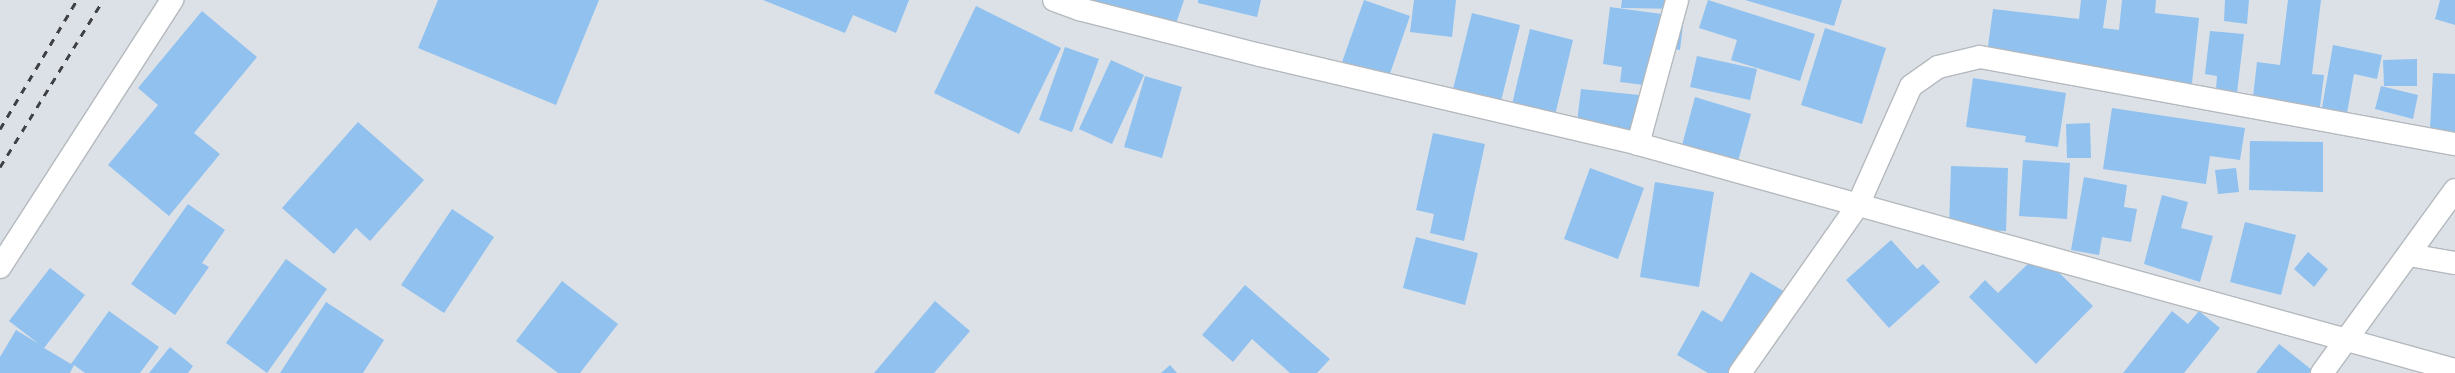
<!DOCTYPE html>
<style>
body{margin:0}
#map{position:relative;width:2455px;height:373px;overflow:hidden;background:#dce1e7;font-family:Jost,sans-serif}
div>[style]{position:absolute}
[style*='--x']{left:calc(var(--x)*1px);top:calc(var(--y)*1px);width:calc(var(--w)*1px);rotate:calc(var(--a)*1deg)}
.building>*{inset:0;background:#90c1ef}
.roads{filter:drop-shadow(1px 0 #b4b9be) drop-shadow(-1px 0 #b4b9be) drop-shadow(0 1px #b4b9be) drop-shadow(0 -1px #b4b9be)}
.minor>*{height:22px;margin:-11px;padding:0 11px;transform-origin:11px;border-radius:11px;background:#fff}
.tertiary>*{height:22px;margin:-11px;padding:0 11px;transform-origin:11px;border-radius:11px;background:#fff}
.rail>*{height:3px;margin-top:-1.5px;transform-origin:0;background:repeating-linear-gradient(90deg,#3e4043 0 7px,transparent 0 14px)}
span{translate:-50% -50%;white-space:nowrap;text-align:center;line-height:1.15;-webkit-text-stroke:4px #e9eef4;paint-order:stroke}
</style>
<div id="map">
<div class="building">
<i style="clip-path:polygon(438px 0,599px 0,556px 105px,418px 48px)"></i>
<i style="clip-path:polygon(763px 0,909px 0,896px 33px,853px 15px,845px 33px)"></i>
<i style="clip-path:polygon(1095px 0,1184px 0,1171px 38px,1091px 11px)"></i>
<i style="clip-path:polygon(1198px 0,1261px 0,1257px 17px,1198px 3px)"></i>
<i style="clip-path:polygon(1364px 0,1410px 16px,1386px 85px,1340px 68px)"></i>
<i style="clip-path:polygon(1414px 0,1456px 0,1452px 37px,1410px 32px)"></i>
<i style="clip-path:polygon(1622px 0,1686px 0,1685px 9px,1621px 8px)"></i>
<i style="clip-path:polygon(1708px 0,1815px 34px,1800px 81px,1731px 60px,1737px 40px,1699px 28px)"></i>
<i style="clip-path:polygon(1745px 0,1842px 0,1834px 26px)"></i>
<i style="clip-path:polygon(2081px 0,2107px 0,2103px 28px,2119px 30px,2122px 0,2156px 0,2155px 13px,2199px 18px,2191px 92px,1986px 61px,1993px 9px,2079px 19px)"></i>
<i style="clip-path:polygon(2225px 0,2249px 0,2247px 24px,2224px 21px)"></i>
<i style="clip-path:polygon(2288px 0,2321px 0,2312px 74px,2324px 75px,2319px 115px,2252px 106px,2257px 62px,2280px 65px)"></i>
<i style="clip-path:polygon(2440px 0,2455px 0,2455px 25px,2435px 19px)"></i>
<i style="clip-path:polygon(976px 6px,1061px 48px,1019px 134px,934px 93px)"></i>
<i style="clip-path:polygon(1610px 7px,1684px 17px,1680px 50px,1665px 48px,1660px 87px,1620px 82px,1622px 67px,1603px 64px)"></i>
<i style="clip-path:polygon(202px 11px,257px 57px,194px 133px,220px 154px,169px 216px,108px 165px,158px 105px,138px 88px)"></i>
<i style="clip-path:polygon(1472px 13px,1520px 25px,1497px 117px,1449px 105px)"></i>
<i style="clip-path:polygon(1825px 28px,1886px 48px,1862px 124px,1801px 105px)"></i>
<i style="clip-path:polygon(1530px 29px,1573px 40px,1551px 132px,1508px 121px)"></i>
<i style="clip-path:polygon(2210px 31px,2244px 34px,2237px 93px,2216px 90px,2217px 76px,2205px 74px)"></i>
<i style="clip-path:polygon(2333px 45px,2382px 55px,2377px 79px,2354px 74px,2345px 124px,2320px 119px)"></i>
<i style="clip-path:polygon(1065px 47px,1099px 59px,1072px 132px,1039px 120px)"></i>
<i style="clip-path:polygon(1697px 56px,1757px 69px,1750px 100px,1690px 87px)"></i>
<i style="clip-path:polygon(2417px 59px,2417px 86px,2384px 86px,2383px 60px)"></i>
<i style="clip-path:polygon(1111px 60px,1144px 75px,1112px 144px,1079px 129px)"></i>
<i style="clip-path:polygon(2433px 73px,2455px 74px,2455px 150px,2429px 148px)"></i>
<i style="clip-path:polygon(1145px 76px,1182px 87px,1162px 158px,1124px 147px)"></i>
<i style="clip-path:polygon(1973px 78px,2066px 93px,2058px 147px,2025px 142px,2026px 136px,1966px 127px)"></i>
<i style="clip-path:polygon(2381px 86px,2418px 95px,2413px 119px,2375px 109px)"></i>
<i style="clip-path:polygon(1581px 89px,1649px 96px,1643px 147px,1575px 139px)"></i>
<i style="clip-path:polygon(1695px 97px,1751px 114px,1737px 165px,1681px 149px)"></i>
<i style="clip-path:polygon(2112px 108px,2245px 128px,2240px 160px,2210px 156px,2206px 184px,2103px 169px)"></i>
<i style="clip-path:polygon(358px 122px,424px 180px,370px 241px,356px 228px,334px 254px,282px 208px)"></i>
<i style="clip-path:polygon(2090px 123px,2091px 158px,2067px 158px,2066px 124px)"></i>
<i style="clip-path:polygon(1433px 133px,1485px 144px,1464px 241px,1430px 233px,1434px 214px,1416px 210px)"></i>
<i style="clip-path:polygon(2250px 141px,2323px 142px,2323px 192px,2249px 190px)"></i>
<i style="clip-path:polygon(2023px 160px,2070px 163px,2067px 219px,2019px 216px)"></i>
<i style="clip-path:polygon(1951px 166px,2008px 168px,2006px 231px,1949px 229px)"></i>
<i style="clip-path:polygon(1590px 168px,1644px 188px,1618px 259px,1564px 239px)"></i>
<i style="clip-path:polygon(2236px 168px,2239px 192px,2218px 194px,2215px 170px)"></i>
<i style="clip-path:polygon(2084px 177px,2127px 185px,2124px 207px,2137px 209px,2131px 242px,2102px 237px,2099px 255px,2071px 250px)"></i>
<i style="clip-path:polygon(1655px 182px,1714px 192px,1699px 287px,1640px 277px)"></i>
<i style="clip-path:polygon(2162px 195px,2188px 202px,2181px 228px,2213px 236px,2200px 282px,2144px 264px)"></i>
<i style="clip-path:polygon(188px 204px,225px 230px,202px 263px,209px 267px,175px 315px,131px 284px)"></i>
<i style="clip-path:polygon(452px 209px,494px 237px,444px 313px,401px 285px)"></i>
<i style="clip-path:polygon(2245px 222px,2296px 235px,2281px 295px,2230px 282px)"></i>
<i style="clip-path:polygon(1416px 237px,1478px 253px,1465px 305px,1403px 288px)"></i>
<i style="clip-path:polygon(1891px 240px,1917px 269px,1923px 264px,1940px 282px,1889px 328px,1846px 280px)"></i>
<i style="clip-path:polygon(2308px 252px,2328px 269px,2314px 287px,2294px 269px)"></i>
<i style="clip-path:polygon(2039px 253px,2093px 306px,2036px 364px,1969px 297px,1985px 280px,1998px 293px)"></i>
<i style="clip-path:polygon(286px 259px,327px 289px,267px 373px,226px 343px)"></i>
<i style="clip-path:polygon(50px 268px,85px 295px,44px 348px,71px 364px,109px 311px,159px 347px,140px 373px,85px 373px,74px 365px,70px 373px,0 373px,0 357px,16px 330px,39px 344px,9px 321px)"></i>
<i style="clip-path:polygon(1751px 272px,1797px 299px,1754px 373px,1708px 373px,1677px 355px,1702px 310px,1722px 322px)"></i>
<i style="clip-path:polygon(562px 281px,618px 324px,580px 373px,558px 373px,516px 341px)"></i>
<i style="clip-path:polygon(1245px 285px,1330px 359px,1317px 373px,1290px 373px,1252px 339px,1233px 362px,1202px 335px)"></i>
<i style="clip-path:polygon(935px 301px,970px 331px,934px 373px,874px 373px)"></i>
<i style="clip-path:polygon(326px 302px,384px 340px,363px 373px,280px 373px)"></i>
<i style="clip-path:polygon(2172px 311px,2188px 324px,2199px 311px,2220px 328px,2184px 373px,2123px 373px)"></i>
<i style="clip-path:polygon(2279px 344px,2312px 370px,2309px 373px,2256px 373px)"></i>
<i style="clip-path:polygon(170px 347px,193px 366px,188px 373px,149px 373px)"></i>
<i style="clip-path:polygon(1170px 365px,1177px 373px,1161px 373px)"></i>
</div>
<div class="roads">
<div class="minor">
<i style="--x:1054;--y:0;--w:27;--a:20"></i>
<i style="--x:1079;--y:9;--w:187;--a:14.3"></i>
<i style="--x:1260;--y:55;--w:388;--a:13.2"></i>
<i style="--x:1638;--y:144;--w:848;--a:15.46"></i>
<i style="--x:1638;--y:144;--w:149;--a:-74.8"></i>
<i style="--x:2409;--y:255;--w:47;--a:9.9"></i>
<i style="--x:1740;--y:373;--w:205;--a:-54.9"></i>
<i style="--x:1858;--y:205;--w:130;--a:-66"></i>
<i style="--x:1911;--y:86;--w:33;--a:-35"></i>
<i style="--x:1938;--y:67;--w:43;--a:-13.4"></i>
<i style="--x:1980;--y:57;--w:483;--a:10.4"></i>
<i style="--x:2322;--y:373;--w:226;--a:-54"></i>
</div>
<div class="tertiary">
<i style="--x:0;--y:267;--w:318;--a:-57.2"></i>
</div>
</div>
<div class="rail">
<i style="--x:0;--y:129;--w:150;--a:-59.2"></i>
<i style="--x:0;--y:167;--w:196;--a:-58.3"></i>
</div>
</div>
